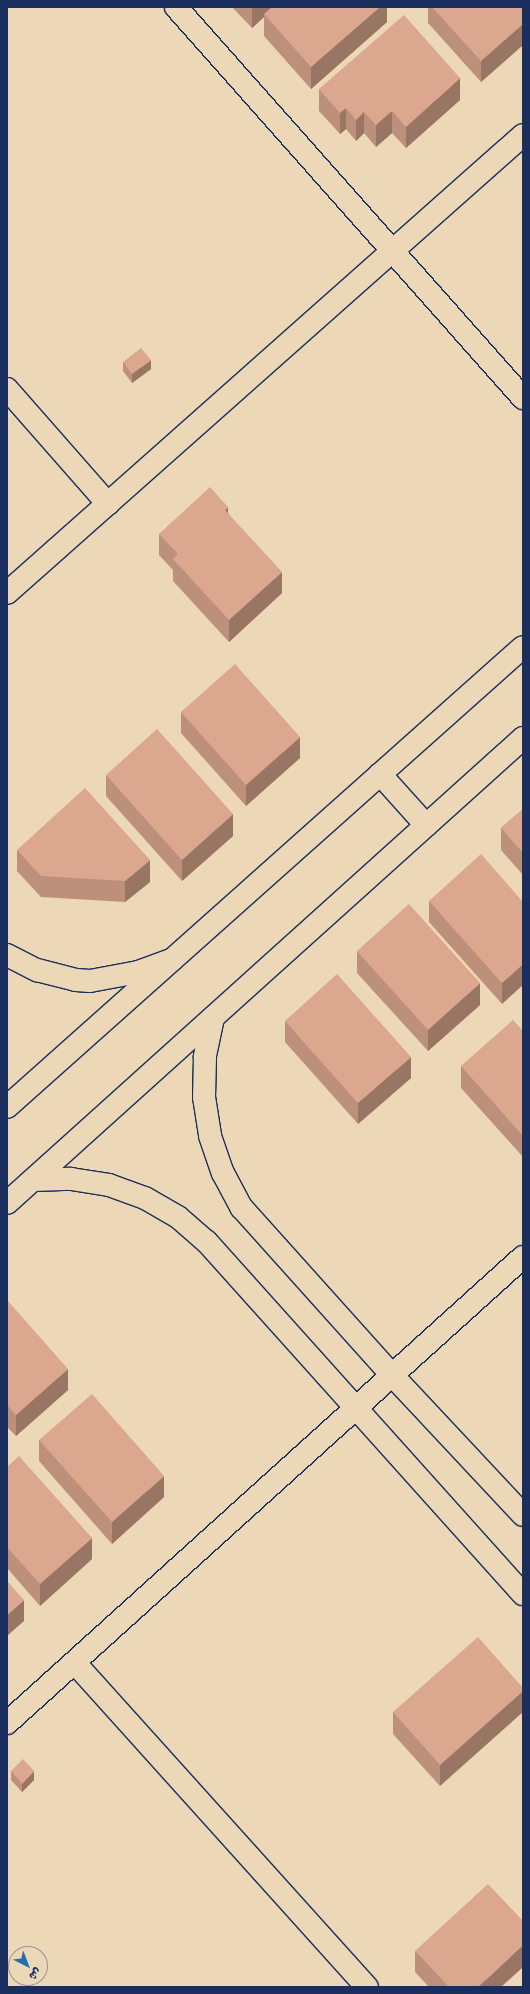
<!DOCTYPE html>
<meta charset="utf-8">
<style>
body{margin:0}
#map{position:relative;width:530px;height:1994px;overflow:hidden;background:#ecd8b6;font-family:"Playpen Sans","Playpen Sans Arabic",sans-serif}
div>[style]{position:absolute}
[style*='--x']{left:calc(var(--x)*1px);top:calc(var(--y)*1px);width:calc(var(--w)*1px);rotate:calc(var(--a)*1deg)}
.roads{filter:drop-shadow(1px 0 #1b2f5e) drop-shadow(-1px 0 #1b2f5e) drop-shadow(0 1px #1b2f5e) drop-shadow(0 -1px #1b2f5e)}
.street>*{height:22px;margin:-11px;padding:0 11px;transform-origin:11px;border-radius:11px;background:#ecd8b6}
.secondary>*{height:22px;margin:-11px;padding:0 11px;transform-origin:11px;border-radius:11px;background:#ecd8b6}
.wall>*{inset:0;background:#bc907a}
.shaded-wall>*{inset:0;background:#997563}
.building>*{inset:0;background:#dba78e}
span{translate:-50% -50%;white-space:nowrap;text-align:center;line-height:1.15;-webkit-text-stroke:4px #ecd8b6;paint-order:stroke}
.frame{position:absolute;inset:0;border:8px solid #1b2f5e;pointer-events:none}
.north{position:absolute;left:8px;top:1946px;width:40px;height:40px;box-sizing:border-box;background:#ecd8b6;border:1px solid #989493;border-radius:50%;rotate:138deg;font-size:11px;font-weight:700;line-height:16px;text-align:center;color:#1b2f5e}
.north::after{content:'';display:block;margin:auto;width:14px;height:18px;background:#1f6fb2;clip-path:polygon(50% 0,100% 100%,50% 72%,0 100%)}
</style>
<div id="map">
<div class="roads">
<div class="street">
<i style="--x:176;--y:7;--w:523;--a:48.41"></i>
<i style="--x:7;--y:389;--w:153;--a:48.7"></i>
<i style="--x:7;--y:593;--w:690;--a:-41.59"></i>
<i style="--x:7;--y:955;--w:34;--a:27"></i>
<i style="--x:37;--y:970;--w:40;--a:14.4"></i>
<i style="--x:76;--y:980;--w:14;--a:4"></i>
<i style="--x:90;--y:981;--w:49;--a:-10.6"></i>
<i style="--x:138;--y:972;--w:37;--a:-20"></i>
<i style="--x:213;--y:1018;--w:40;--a:102"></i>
<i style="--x:205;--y:1057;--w:40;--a:91.4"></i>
<i style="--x:204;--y:1097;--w:39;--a:81"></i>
<i style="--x:210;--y:1136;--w:39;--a:71"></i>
<i style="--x:223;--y:1173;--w:40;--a:62"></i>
<i style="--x:242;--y:1208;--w:226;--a:48.1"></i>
<i style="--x:393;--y:1376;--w:190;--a:46.9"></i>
<i style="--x:33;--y:1180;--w:38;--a:-2"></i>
<i style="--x:71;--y:1179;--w:38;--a:9"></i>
<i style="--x:109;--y:1185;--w:38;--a:20"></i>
<i style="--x:145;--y:1198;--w:38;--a:30"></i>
<i style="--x:178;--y:1217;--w:38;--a:41"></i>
<i style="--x:207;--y:1242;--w:473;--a:48.1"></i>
<i style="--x:75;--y:1663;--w:436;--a:48"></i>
<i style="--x:7;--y:1723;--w:695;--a:-42.09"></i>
</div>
<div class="secondary">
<i style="--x:380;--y:774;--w:69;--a:48"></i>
<i style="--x:7;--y:1107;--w:691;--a:-41.72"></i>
<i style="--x:7;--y:1203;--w:695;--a:-42.02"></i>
</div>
</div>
<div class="wall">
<i style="clip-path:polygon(232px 7px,387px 7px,387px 22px,311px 89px,264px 36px,264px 17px,252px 28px)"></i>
<i style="clip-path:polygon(428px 7px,523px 7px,523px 45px,481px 82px,428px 23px)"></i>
<i style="clip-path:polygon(319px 89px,460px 100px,406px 148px,392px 133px,376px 147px,364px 133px,356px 141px,346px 129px,340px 134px,319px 111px)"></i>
<i style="clip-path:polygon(123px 362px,151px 369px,132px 383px,123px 371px)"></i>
<i style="clip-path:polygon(228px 513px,282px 593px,229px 642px,173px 581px,173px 570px,159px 555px,159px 534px)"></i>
<i style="clip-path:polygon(181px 712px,300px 758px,246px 806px,181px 733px)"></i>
<i style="clip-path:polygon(106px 775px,233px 836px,182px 881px,106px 796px)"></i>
<i style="clip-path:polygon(523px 809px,523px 875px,501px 850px,501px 828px)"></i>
<i style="clip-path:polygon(17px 850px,150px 882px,125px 902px,41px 897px,17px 871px)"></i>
<i style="clip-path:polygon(429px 901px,523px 902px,502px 1004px,429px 922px)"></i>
<i style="clip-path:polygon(357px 951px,480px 1005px,428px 1051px,357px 973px)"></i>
<i style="clip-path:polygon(285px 1021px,411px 1078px,358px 1124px,285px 1042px)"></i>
<i style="clip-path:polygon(523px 1031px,523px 1157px,461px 1088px,461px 1066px)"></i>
<i style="clip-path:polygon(7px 1300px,68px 1390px,16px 1436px,7px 1427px)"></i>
<i style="clip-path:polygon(39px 1440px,164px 1497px,112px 1544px,39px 1461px)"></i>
<i style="clip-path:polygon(7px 1467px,92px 1559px,40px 1606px,7px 1568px)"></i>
<i style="clip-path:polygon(523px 1688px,440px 1786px,393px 1734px,393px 1712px)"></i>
<i style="clip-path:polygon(11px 1771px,34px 1780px,22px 1792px,11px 1780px)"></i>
<i style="clip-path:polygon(415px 1951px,501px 1987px,429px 1987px,415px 1972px)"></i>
</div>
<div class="shaded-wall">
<i style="clip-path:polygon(252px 7px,275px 7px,264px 14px,264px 17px,252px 28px)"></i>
<i style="clip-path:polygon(380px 7px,387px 7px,387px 22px,311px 89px,311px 67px)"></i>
<i style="clip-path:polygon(523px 24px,523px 45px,481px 82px,481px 61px)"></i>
<i style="clip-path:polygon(460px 78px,460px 100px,406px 148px,406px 127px)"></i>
<i style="clip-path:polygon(346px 108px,346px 129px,340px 134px,340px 113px)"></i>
<i style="clip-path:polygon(392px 111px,392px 133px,376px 147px,376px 125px)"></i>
<i style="clip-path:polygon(364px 112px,364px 133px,356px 141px,356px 120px)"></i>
<i style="clip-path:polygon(151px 360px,151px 369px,132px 383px,132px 374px)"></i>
<i style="clip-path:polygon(228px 507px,228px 529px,225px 510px)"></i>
<i style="clip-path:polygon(282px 572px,282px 593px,229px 642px,229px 620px)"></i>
<i style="clip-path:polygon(300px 737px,300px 758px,246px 806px,246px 785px)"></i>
<i style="clip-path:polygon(233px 814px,233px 836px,182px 881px,182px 860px)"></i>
<i style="clip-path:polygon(150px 860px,150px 882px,125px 902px,125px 881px)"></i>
<i style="clip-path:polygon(523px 964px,523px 985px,502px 1004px,502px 983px)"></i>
<i style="clip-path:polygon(480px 983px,480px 1005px,428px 1051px,428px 1030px)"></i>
<i style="clip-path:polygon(411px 1057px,411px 1078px,358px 1124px,358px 1103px)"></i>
<i style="clip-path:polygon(68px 1369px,68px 1390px,16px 1436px,16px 1415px)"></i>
<i style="clip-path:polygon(164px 1476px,164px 1497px,112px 1544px,112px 1522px)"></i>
<i style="clip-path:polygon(92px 1538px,92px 1559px,40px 1606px,40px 1584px)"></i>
<i style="clip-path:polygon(24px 1600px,24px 1621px,7px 1636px,7px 1615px)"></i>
<i style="clip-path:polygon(523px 1691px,523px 1712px,440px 1786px,440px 1765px)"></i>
<i style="clip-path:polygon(34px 1771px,34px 1780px,22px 1792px,22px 1784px)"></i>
<i style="clip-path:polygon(523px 1945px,523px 1967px,501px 1987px,478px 1987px)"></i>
</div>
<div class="building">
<i style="clip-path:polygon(272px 7px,380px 7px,311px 67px,264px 14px)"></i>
<i style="clip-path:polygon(432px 7px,523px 7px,523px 24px,481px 61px)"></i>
<i style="clip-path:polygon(404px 15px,460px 78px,406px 127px,392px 111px,376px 125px,364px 112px,356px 120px,346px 108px,340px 113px,319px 89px)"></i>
<i style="clip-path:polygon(141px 348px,151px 360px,132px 374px,123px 362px)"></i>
<i style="clip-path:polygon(210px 487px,228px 507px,225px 510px,282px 572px,229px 620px,173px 559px,178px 554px,159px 534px)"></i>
<i style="clip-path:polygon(235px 664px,300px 737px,246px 785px,181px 712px)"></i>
<i style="clip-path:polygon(157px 729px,233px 814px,182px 860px,106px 775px)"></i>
<i style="clip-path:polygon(85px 788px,150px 860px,125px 881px,41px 876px,17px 850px)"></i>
<i style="clip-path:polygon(523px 809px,523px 853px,501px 828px)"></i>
<i style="clip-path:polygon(481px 854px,523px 902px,523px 964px,502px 983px,429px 901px)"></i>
<i style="clip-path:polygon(409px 904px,480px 983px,428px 1030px,357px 951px)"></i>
<i style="clip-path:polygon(337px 974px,411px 1057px,358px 1103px,285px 1021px)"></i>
<i style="clip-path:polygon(513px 1020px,523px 1031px,523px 1136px,461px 1066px)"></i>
<i style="clip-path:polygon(7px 1300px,68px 1369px,16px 1415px,7px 1405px)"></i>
<i style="clip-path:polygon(92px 1394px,164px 1476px,112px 1522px,39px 1440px)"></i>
<i style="clip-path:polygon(19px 1456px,92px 1538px,40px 1584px,7px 1547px,7px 1467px)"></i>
<i style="clip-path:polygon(7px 1581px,24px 1600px,7px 1615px)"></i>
<i style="clip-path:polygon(478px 1637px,523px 1688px,523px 1691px,440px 1765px,393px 1712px)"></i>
<i style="clip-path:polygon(23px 1759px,34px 1771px,22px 1784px,11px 1771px)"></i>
<i style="clip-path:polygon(488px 1884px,523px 1921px,523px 1945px,478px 1987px,449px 1987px,415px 1951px)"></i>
</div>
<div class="frame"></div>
<div class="north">ش</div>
</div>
